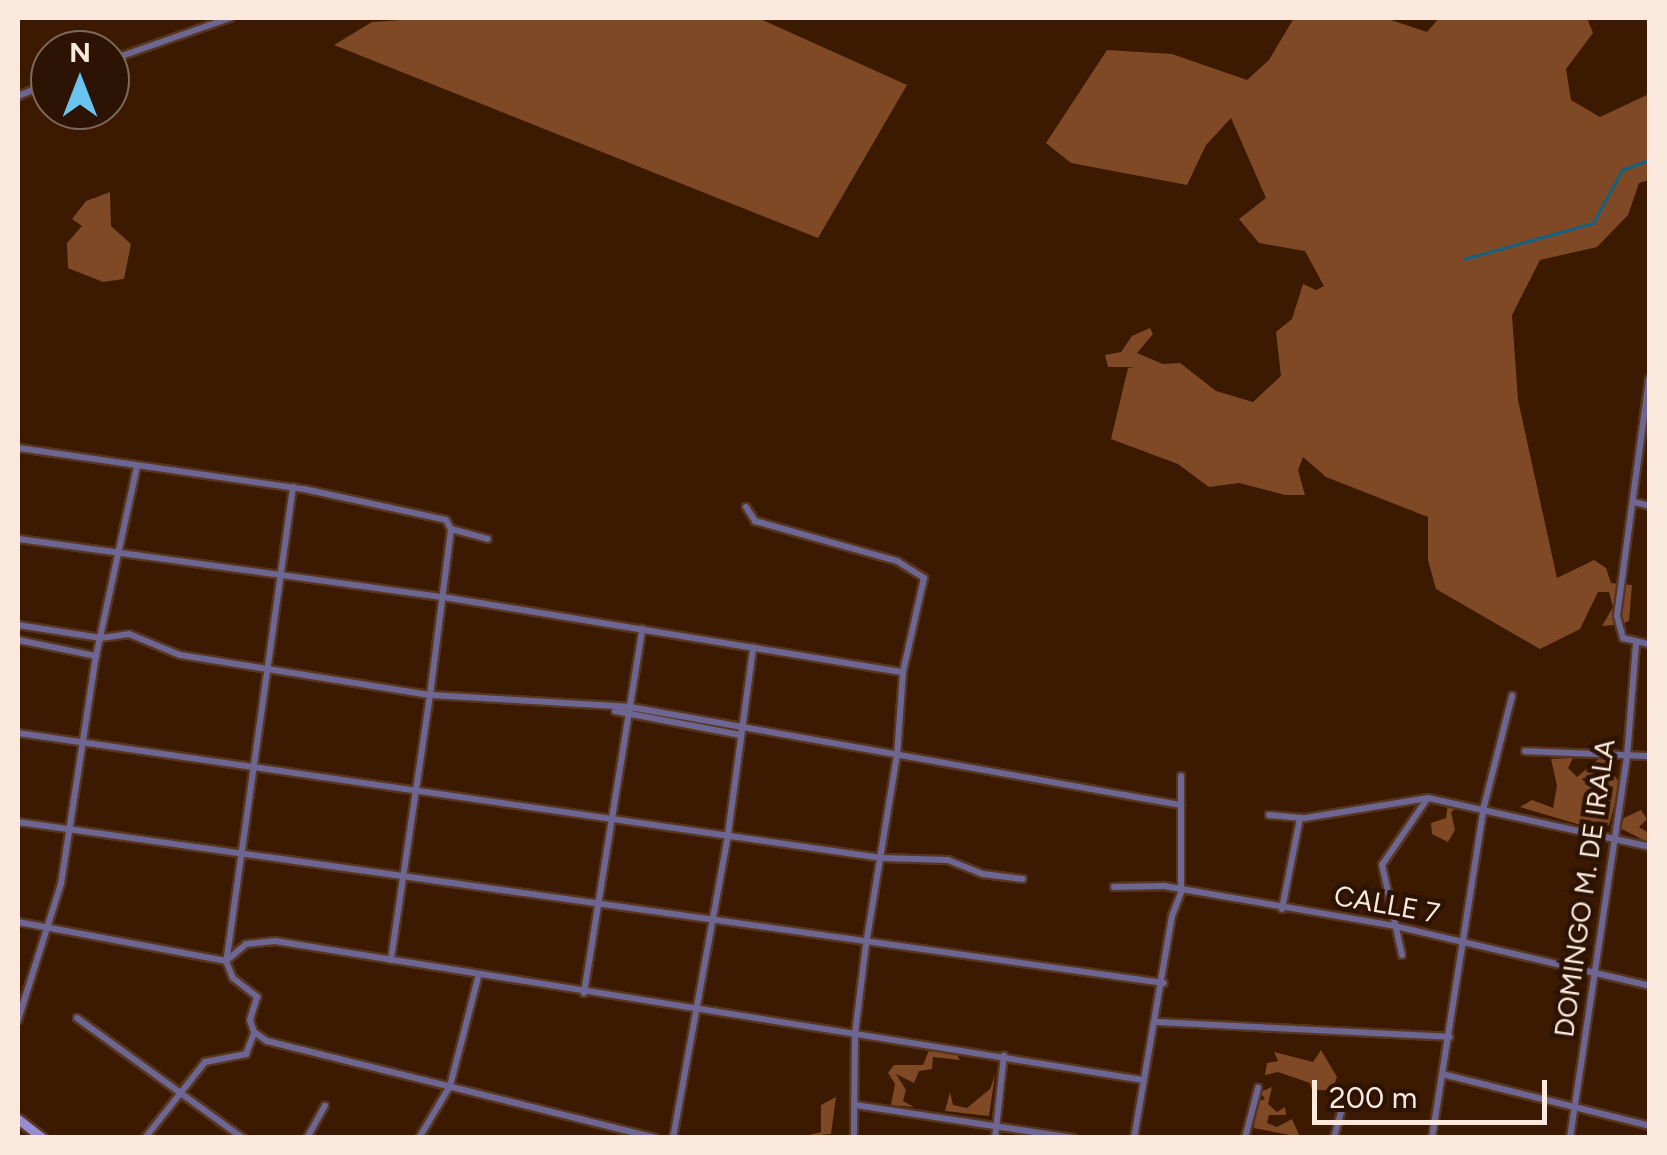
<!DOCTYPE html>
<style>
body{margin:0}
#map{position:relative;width:1667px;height:1155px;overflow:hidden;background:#3c1901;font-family:Figtree,sans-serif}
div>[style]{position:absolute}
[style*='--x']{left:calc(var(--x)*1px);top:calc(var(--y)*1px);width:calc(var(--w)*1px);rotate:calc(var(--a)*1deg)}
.forest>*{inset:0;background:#7f4925}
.stream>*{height:2.5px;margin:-1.25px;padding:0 1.25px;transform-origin:1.25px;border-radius:1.25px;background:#116283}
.roads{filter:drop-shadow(2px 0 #573620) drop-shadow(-2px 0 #573620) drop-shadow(0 2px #573620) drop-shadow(0 -2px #573620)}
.street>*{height:6px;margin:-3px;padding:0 3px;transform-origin:3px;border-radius:3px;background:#6e6692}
.secondary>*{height:9px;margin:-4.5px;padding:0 4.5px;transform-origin:4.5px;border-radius:4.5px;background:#988bd1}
span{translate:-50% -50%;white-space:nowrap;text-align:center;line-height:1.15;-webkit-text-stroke:9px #2c1304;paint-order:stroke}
.street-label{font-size:28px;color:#fbe9de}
.frame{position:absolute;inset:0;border:20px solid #fbe9de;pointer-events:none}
.north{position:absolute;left:30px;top:30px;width:100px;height:100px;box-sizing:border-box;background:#2c1304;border:2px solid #7f695b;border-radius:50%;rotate:0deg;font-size:28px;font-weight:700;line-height:40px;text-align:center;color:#fbe9de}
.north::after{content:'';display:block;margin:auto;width:35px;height:45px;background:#69c4f1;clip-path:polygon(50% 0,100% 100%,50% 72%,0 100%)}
.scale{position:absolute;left:1312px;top:1080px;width:235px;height:45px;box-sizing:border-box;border:5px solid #fbe9de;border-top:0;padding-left:12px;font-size:30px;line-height:35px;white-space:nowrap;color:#fbe9de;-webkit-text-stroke:8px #2c1304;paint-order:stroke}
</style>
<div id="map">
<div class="forest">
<i style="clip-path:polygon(430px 18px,758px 18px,907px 85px,818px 238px,334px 45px,372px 22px)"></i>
<i style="clip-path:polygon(1294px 18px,1385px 18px,1427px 32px,1439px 18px,1587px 18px,1593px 33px,1566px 69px,1571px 100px,1600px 117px,1649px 94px,1649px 180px,1639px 183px,1628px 215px,1597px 247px,1540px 260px,1512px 315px,1518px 400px,1557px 578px,1594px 560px,1606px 568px,1611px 583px,1632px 585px,1629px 621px,1622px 624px,1602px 626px,1613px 607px,1609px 592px,1598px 592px,1580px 629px,1540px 649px,1436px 589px,1428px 560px,1428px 517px,1326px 477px,1303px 457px,1298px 470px,1305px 495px,1285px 495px,1239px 483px,1209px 487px,1178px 464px,1111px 439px,1128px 368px,1135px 367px,1108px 367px,1105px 355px,1121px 352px,1132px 336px,1150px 328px,1153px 334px,1137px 353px,1163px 364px,1180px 363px,1216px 391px,1253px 402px,1281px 376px,1276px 332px,1292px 319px,1303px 284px,1316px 290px,1324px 286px,1305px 251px,1259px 243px,1239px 219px,1266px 198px,1231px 118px,1206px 145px,1187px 185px,1071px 163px,1046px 143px,1107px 50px,1172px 54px,1247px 80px,1269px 60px)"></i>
<i style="clip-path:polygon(110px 192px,111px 226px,131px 244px,124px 279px,103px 282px,68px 268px,67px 243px,82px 226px,72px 219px,86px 201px)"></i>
<i style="clip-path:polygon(1601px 757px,1615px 758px,1601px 774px,1612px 772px,1620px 784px,1609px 825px,1591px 828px,1520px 807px,1532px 800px,1553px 808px,1557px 786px,1551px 759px,1573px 758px,1568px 768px,1577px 777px)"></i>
<i style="clip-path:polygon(1448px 802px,1458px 807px,1451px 812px,1455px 830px,1448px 842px,1432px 834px,1431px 823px,1446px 818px)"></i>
<i style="clip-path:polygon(1641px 810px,1647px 819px,1639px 827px,1649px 833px,1649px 843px,1620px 828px,1624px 818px)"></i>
<i style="clip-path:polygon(930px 1048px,956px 1053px,960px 1060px,933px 1057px,932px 1069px,919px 1071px,914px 1083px,896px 1074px,906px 1090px,903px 1101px,914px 1107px,891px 1105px,895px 1084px,888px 1073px,894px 1065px,923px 1065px)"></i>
<i style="clip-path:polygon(1321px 1050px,1337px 1077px,1332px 1090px,1312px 1090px,1310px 1083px,1278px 1072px,1265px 1075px,1267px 1063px,1278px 1061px,1274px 1052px,1313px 1062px)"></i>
<i style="clip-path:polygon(995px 1075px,989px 1116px,945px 1111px,950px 1092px,953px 1105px,967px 1108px,990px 1089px)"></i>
<i style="clip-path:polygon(1272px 1087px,1268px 1104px,1277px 1112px,1285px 1107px,1286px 1115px,1269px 1115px,1267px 1123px,1277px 1127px,1292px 1119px,1300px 1137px,1254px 1128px,1256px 1102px,1265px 1099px,1260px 1092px)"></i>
<i style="clip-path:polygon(836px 1097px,831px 1134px,801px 1137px,821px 1132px,821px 1105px)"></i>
</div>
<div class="stream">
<i style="--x:1464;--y:259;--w:134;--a:-15.6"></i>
<i style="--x:1593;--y:223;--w:60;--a:-61.3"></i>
<i style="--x:1622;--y:170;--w:30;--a:-21"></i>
</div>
<div class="roads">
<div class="street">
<i style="--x:110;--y:60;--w:127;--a:-19.3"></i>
<i style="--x:18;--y:96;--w:35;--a:-22"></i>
<i style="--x:1649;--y:379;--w:239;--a:97.7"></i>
<i style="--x:1617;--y:616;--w:23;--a:75"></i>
<i style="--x:1623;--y:638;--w:28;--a:13"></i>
<i style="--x:18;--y:448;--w:289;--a:8.2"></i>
<i style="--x:304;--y:489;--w:145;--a:12.3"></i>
<i style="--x:446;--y:520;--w:10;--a:61"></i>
<i style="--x:451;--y:529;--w:38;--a:15"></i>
<i style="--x:293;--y:487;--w:479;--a:98"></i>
<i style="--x:226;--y:961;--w:18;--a:68"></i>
<i style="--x:233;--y:978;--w:31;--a:38"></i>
<i style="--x:257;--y:997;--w:24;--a:107"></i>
<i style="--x:250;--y:1020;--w:13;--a:72"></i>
<i style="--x:254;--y:1032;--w:16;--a:35"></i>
<i style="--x:267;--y:1041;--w:400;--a:14"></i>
<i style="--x:1634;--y:502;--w:16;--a:14"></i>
<i style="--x:746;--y:507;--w:17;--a:57"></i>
<i style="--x:755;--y:521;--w:148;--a:15.7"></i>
<i style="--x:897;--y:561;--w:32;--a:32"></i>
<i style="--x:924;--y:578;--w:96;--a:102.6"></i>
<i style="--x:903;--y:672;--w:83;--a:94.1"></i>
<i style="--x:897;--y:755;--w:192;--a:99.3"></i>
<i style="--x:866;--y:944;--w:91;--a:97"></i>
<i style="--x:855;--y:1034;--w:104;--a:90.6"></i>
<i style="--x:451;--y:529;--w:167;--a:97.2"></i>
<i style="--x:430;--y:695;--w:200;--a:3.4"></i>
<i style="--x:630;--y:707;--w:560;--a:10.09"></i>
<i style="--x:18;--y:539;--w:429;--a:7.8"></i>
<i style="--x:443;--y:597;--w:466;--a:9.3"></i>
<i style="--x:18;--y:625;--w:84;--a:8.9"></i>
<i style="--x:101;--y:638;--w:28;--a:-8"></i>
<i style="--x:129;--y:634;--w:55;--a:22.4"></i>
<i style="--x:180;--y:655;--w:253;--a:9.1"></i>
<i style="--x:430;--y:695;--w:268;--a:98.4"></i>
<i style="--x:18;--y:640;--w:80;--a:11.6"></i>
<i style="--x:615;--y:711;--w:128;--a:10.8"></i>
<i style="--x:18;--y:733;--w:873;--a:8.23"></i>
<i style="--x:882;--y:858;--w:66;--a:1.7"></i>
<i style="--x:948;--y:860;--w:38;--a:22"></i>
<i style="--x:983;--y:874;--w:40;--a:7.1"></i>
<i style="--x:1525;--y:751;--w:125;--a:2.3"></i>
<i style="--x:1269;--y:815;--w:36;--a:5"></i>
<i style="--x:1305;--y:818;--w:125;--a:-9.2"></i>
<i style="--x:1428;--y:798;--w:227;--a:12.4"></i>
<i style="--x:18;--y:822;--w:1157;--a:8"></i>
<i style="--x:1114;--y:887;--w:50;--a:-1.1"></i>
<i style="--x:1164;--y:886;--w:234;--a:9.8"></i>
<i style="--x:1395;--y:926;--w:262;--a:13.2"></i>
<i style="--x:1282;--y:909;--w:93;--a:-78.8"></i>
<i style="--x:18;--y:922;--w:212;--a:10.6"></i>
<i style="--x:226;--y:961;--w:26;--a:-40"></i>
<i style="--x:246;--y:944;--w:29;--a:-6"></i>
<i style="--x:275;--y:941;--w:879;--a:9.1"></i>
<i style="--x:1402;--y:955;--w:92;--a:-102.5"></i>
<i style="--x:1382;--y:865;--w:80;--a:-55.7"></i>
<i style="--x:584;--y:993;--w:369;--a:-80.9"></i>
<i style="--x:77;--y:1018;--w:205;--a:35.9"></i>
<i style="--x:18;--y:1020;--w:143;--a:-72.5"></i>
<i style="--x:61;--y:884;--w:231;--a:-81.3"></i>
<i style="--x:96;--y:656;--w:193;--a:-77.8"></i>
<i style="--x:1155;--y:1022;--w:295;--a:2.9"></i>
<i style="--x:1446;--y:1075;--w:210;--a:14"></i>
<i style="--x:855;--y:1105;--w:221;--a:8.6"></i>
<i style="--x:145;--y:1138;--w:97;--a:-51.7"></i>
<i style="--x:205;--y:1062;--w:42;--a:-11"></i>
<i style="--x:246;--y:1054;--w:22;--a:-69"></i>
<i style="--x:307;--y:1138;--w:37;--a:-61"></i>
<i style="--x:419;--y:1138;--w:61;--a:-59.2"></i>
<i style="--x:450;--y:1086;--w:112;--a:-75.5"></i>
<i style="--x:673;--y:1138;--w:309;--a:-79.7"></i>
<i style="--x:728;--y:834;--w:188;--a:-82.3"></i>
<i style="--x:995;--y:1138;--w:83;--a:-83.8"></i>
<i style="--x:1134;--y:1138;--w:225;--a:-80.3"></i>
<i style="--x:1172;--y:916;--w:26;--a:-69"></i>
<i style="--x:1181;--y:892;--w:116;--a:-90"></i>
<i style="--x:1245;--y:1138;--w:52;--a:-75.4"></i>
<i style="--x:1334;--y:1138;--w:30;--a:-75"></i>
<i style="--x:1432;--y:1138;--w:336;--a:-81.1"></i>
<i style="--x:1484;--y:806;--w:114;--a:-75.7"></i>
<i style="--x:1570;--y:1138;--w:386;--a:-81.5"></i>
<i style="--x:1627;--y:756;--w:113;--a:-85.4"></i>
</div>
<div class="secondary">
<i style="--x:18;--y:1119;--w:31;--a:38"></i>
</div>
</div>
<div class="street-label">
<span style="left:1584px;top:888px;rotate:-82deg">DOMINGO M. DE IRALA</span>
<span style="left:1387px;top:904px;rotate:10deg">CALLE 7</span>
</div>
<div class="frame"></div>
<div class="north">N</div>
<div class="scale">200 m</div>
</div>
